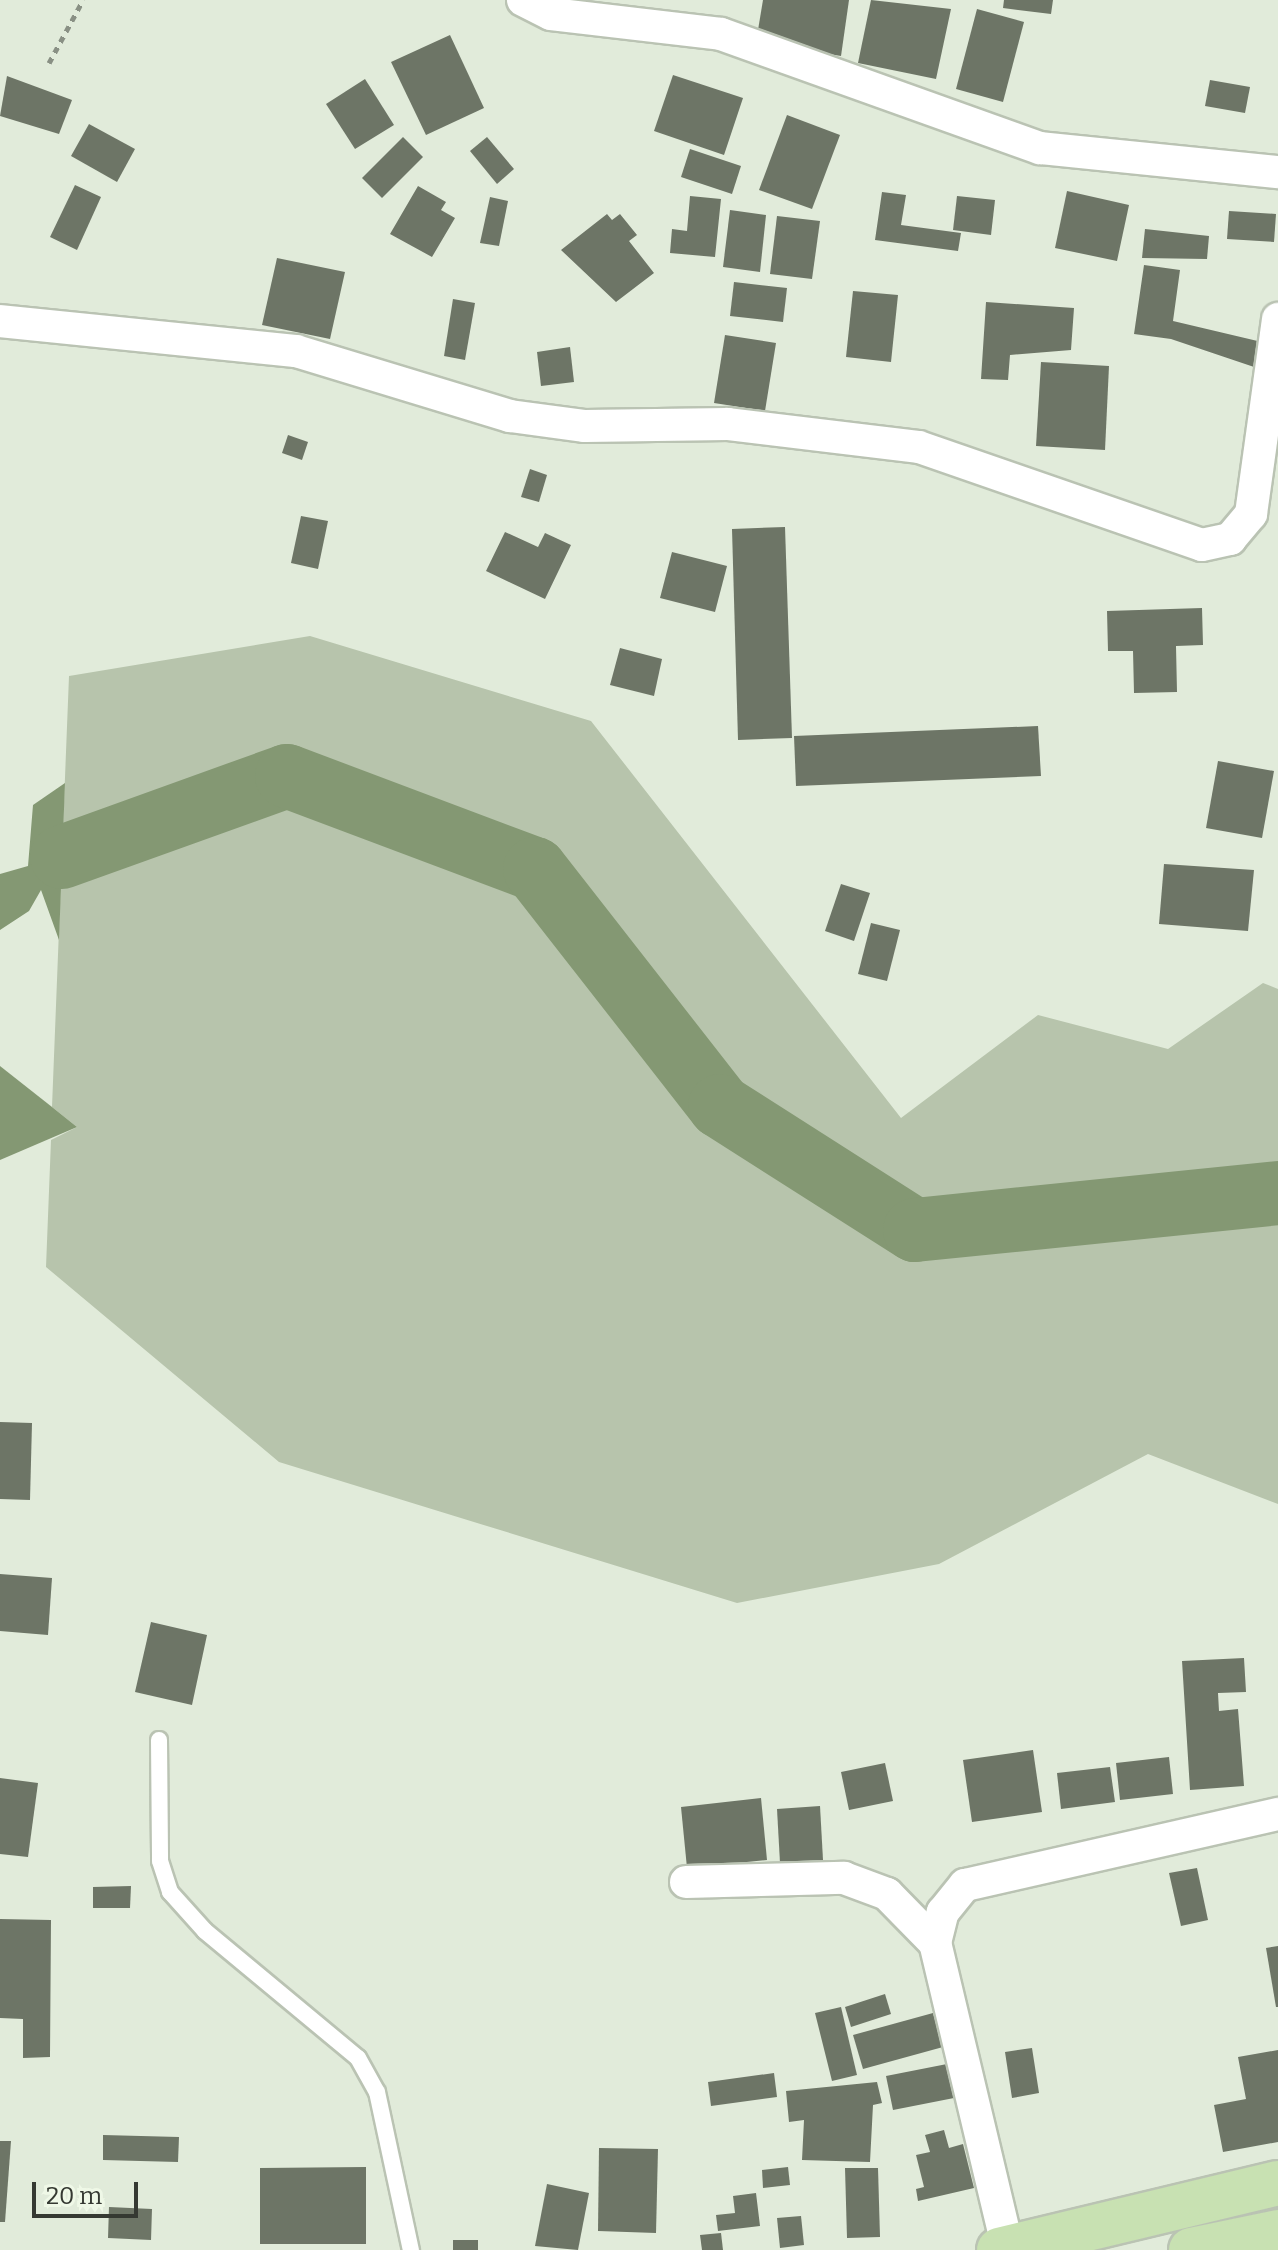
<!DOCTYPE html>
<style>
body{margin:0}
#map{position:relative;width:1278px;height:2250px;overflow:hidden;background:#e1ebda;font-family:Bitter,serif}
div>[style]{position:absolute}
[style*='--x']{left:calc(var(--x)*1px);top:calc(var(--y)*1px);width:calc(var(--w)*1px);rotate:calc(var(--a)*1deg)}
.green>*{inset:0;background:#b7c4ac}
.water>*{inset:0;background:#849873}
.river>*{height:64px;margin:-32px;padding:0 32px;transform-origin:32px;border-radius:32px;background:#849873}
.building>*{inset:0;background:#6d7566}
.path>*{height:5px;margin-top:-2.5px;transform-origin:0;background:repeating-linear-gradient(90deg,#899084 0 6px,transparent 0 12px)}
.roads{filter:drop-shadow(2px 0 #bac3b3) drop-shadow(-2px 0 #bac3b3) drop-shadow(0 2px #bac3b3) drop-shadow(0 -2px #bac3b3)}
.lane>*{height:16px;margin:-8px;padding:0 8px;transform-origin:8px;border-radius:8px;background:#fff}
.street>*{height:32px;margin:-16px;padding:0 16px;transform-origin:16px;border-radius:16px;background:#fff}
.primary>*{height:44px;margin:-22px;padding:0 22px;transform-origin:22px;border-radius:22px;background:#c8e1b2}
span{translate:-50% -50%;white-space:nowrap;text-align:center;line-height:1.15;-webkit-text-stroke:8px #eff8e7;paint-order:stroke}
.scale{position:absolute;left:32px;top:2182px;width:106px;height:36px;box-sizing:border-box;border:4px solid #353932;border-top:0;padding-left:10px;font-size:24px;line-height:28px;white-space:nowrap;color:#353932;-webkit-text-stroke:6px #eff8e7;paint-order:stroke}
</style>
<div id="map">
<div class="green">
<i style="clip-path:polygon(310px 636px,591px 721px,901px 1118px,1038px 1015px,1168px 1049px,1263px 983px,1278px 989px,1278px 1504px,1148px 1454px,939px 1564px,737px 1603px,279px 1462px,46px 1267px,51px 1140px,77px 1127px,52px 1107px,69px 676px)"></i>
</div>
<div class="water">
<i style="clip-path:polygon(65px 783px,59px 940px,41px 890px,29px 911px,0 930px,0 874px,28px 866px,33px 805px)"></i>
<i style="clip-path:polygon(0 1066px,52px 1107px,77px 1127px,0 1160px)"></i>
</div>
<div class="river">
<i style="--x:62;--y:857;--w:239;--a:-19.8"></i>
<i style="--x:287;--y:776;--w:265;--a:20.6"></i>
<i style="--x:535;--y:869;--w:301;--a:52"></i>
<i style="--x:720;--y:1106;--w:231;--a:32.5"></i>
<i style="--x:915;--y:1230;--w:365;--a:-5.8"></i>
</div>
<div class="building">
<i style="clip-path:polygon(763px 0,849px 0,841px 56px,756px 42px)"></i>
<i style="clip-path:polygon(871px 0,951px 9px,936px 79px,858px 63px)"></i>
<i style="clip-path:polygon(1004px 0,1053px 0,1051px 14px,1003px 8px)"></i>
<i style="clip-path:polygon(977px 9px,1024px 22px,1003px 102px,956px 89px)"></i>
<i style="clip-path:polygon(450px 35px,484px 108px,426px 135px,391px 62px)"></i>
<i style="clip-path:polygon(673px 75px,743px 98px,724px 155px,654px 131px)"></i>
<i style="clip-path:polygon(7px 76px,72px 100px,59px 134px,0 116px)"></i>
<i style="clip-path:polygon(365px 79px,394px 125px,355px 149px,326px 104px)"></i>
<i style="clip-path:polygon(1210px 80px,1250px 87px,1245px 113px,1205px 106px)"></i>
<i style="clip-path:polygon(787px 115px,840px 135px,812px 209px,759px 190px)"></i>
<i style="clip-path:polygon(89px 124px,135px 149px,117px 182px,71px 156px)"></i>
<i style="clip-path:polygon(403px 137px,423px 157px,382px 198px,362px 178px)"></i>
<i style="clip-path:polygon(487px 137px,514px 169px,497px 184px,470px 151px)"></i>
<i style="clip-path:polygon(690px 149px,741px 166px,732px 194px,681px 177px)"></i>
<i style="clip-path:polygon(75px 185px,101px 197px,77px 250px,50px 237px)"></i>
<i style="clip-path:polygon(418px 186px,446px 202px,441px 210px,455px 218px,432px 257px,390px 234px)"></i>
<i style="clip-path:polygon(1067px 191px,1129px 205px,1117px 261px,1055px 248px)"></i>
<i style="clip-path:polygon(882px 192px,906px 195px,901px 225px,961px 233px,958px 251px,875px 240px)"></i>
<i style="clip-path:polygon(690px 196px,721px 199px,715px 257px,670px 253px,672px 229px,687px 231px)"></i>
<i style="clip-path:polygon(957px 196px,995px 200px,991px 235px,953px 230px)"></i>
<i style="clip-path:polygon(490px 197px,508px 201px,499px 246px,480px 243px)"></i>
<i style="clip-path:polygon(730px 210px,766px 215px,760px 272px,723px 267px)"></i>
<i style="clip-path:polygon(1229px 211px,1276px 214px,1274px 242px,1227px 239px)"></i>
<i style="clip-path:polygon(607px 214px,612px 220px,620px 214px,637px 235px,629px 241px,654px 273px,616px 302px,561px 250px)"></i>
<i style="clip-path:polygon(777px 216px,820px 221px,812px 279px,770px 274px)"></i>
<i style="clip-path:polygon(1145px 229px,1209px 236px,1207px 259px,1142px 258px)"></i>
<i style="clip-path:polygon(277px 258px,345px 272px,330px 339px,262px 325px)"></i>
<i style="clip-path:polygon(1144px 265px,1180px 270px,1173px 321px,1266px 343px,1260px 369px,1171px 339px,1134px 334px)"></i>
<i style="clip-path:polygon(734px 282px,787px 288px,783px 322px,730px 316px)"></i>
<i style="clip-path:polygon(853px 291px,898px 295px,891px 362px,846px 357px)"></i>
<i style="clip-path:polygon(453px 299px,475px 303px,465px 360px,444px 356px)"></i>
<i style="clip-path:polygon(986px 302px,1074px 308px,1071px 350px,1010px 355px,1008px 380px,981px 379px)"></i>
<i style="clip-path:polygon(725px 335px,776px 343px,765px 411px,714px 403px)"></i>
<i style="clip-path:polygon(570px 347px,574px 382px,541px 386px,537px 352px)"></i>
<i style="clip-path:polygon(1041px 362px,1109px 366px,1105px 450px,1036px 446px)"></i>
<i style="clip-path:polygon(288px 435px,308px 442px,302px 460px,282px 453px)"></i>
<i style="clip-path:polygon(530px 469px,547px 475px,539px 502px,521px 497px)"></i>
<i style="clip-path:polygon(301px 516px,328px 521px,318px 569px,291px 563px)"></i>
<i style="clip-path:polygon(785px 527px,792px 738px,738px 740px,732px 529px)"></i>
<i style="clip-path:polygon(505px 532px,538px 547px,545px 533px,571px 545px,545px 599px,486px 571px)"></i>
<i style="clip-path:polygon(672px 552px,727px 566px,715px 612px,660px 598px)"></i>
<i style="clip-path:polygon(1202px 608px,1203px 645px,1176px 646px,1177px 692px,1134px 693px,1133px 651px,1108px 651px,1107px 611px)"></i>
<i style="clip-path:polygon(620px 648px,662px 659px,654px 696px,610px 685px)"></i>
<i style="clip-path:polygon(1038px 726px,1041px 776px,796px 786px,794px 736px)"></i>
<i style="clip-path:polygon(1218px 761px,1274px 771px,1262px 838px,1206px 828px)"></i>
<i style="clip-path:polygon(1164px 864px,1254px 870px,1248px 931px,1159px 924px)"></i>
<i style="clip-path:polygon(841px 884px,870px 893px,854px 941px,825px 931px)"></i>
<i style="clip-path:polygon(871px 923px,900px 930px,887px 981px,858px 974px)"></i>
<i style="clip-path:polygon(0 1422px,32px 1423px,30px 1500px,0 1499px)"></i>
<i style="clip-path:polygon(0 1574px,52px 1578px,48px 1635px,0 1631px)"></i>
<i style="clip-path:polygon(151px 1622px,207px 1635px,192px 1705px,135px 1692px)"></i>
<i style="clip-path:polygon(1244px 1658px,1246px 1692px,1218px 1693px,1219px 1711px,1238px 1709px,1244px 1786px,1190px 1790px,1182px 1661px)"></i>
<i style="clip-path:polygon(1033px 1750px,1042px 1812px,972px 1822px,963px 1760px)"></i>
<i style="clip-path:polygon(1169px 1757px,1173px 1794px,1120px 1800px,1116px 1763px)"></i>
<i style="clip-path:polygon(885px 1763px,893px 1801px,849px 1810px,841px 1772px)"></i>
<i style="clip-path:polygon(1110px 1767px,1115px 1802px,1061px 1809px,1057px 1773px)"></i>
<i style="clip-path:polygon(0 1778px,38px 1783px,28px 1857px,0 1854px)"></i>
<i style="clip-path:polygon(761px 1798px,767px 1860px,687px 1868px,681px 1807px)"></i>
<i style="clip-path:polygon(820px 1806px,823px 1860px,780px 1863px,777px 1809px)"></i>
<i style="clip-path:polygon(1197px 1868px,1208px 1920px,1181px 1926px,1169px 1873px)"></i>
<i style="clip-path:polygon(131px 1886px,130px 1908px,93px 1908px,93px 1887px)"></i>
<i style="clip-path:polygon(0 1919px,51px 1920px,50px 2057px,23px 2058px,23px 2019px,0 2018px)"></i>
<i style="clip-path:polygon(1278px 1946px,1278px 2007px,1276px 2007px,1266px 1948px)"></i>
<i style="clip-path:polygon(885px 1994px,891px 2014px,851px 2027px,845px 2007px)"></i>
<i style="clip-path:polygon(841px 2007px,857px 2075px,832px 2081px,815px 2013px)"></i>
<i style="clip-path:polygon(933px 2013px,943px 2047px,863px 2069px,853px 2035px)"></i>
<i style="clip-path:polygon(1032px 2048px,1039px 2093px,1012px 2098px,1005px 2052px)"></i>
<i style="clip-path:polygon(1278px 2050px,1278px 2142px,1223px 2152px,1214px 2105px,1246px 2099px,1238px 2057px)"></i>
<i style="clip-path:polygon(947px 2064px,954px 2098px,893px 2110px,886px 2076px)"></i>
<i style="clip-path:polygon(774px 2073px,777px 2097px,711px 2106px,708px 2082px)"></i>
<i style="clip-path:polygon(877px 2082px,882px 2103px,873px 2105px,870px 2162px,802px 2160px,804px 2120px,789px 2122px,786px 2091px)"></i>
<i style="clip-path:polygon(944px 2130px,949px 2148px,963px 2144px,974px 2188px,918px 2201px,916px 2189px,924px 2187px,916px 2155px,930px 2152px,925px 2135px)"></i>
<i style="clip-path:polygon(103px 2135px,179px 2137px,178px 2162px,103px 2160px)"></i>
<i style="clip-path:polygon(0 2141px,11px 2141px,5px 2222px,0 2222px)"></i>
<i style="clip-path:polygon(599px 2148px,658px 2149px,656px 2233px,598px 2231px)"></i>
<i style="clip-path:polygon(366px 2167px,366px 2244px,260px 2244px,260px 2168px)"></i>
<i style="clip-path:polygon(788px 2167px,790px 2185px,763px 2188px,762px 2170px)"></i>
<i style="clip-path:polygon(845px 2168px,878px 2168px,880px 2237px,847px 2238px)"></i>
<i style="clip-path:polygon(547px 2184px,589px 2193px,578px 2250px,535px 2246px)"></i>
<i style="clip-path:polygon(756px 2193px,760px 2226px,718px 2231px,716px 2215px,735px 2213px,733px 2196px)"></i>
<i style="clip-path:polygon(109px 2207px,152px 2209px,151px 2240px,108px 2238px)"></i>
<i style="clip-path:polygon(801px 2216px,804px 2245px,780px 2248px,777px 2218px)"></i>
<i style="clip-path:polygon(721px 2233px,723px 2250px,702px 2250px,700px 2235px)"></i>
<i style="clip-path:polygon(453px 2240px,478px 2240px,478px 2250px,453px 2250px)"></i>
</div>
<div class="path">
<i style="--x:49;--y:63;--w:72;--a:-61.6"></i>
</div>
<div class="roads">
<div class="lane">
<i style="--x:159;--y:1740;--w:121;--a:89.5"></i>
<i style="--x:160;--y:1861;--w:33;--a:72"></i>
<i style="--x:170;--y:1892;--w:52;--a:48.1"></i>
<i style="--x:205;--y:1931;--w:199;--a:39.7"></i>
<i style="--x:358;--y:2058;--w:39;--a:61"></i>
<i style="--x:377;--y:2092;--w:162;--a:77.9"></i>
</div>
<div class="street">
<i style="--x:523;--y:0;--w:31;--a:27"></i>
<i style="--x:551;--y:14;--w:171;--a:6.7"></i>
<i style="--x:721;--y:34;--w:339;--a:19.7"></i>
<i style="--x:1040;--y:148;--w:239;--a:5.8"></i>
<i style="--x:0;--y:321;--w:298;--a:5.8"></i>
<i style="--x:296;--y:351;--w:224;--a:16.9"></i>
<i style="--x:510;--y:416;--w:76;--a:7.6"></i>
<i style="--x:585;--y:426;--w:143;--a:-0.8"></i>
<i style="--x:728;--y:424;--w:192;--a:6.9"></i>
<i style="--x:919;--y:447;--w:299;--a:19.1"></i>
<i style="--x:1202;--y:545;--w:29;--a:-12"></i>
<i style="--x:1230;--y:539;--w:33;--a:-50"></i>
<i style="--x:1251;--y:514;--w:197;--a:-82.1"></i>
<i style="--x:686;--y:1882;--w:158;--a:-1.5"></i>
<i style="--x:844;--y:1878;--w:46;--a:20.4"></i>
<i style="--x:887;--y:1894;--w:69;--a:45.6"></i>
<i style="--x:1008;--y:2249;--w:315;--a:-103.4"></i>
<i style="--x:935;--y:1943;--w:32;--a:-76"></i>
<i style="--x:943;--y:1912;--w:35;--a:-51"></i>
<i style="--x:965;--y:1885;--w:321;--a:-12.8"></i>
</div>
<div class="primary">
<i style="--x:999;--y:2250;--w:287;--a:-13.5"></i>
<i style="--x:1191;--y:2250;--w:89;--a:-11.7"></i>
</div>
</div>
<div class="scale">20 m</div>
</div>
